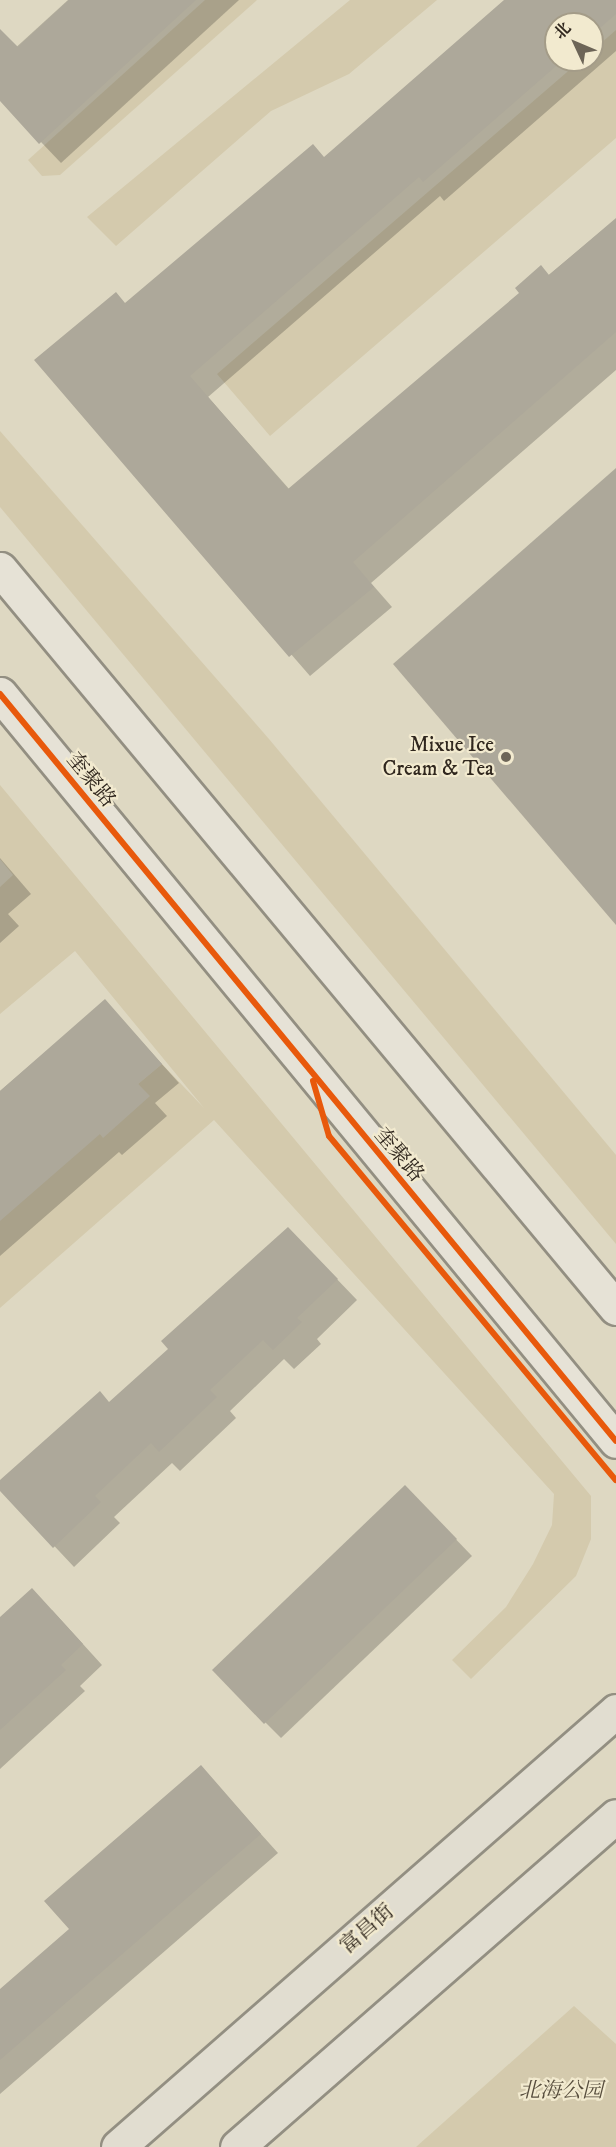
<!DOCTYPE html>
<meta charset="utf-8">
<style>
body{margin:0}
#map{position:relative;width:616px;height:2147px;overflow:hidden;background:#ded8c2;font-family:"IM FELL DW Pica","Noto Serif SC",serif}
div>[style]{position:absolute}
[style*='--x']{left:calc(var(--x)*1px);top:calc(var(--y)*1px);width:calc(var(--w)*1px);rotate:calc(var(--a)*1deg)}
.green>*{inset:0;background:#d4caad}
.shadow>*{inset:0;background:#0003}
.building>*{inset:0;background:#ada89a}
.roads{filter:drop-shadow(2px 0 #938f82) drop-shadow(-2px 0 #938f82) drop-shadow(0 2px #938f82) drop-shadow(0 -2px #938f82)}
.tertiary>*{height:33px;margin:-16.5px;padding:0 16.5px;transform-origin:16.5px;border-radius:16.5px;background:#e6e2d6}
.primary>*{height:33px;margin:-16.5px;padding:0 16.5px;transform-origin:16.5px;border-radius:16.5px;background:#e1ddd0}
.cycleway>*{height:6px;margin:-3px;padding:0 3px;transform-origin:3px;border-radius:3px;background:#e8590c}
.dots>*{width:16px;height:16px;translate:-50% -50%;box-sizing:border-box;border:3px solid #f2eacf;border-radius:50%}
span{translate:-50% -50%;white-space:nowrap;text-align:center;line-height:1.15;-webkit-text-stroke:4.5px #f2eacf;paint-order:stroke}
.poi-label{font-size:21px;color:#30271e}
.right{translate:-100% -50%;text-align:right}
.street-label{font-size:21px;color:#30271e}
.park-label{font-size:21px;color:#574d3d;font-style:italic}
.north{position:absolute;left:544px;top:12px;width:60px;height:60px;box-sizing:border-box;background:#f2eacf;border:2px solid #a49c88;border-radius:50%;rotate:314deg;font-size:16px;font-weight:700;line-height:24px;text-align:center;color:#30271e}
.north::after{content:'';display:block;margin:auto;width:21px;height:27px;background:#6d6557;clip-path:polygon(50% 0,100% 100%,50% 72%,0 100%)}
</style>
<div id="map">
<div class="green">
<i style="clip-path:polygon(205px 0,257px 0,60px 175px,42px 176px,28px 160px)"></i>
<i style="clip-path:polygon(350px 0,437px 0,349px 74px,271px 111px,116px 246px,87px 217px)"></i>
<i style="clip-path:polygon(616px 30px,616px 138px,270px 436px,217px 374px,581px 60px,592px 60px,592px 51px)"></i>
<i style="clip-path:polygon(0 431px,269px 739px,616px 1155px,616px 1244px,0 507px)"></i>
<i style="clip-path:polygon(0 785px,591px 1496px,591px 1539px,576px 1576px,471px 1679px,452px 1660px,506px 1607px,533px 1564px,552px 1525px,554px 1494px,214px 1120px,0 1308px,0 1215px,93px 1126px,103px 1137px,149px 1096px,138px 1084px,162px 1064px,204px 1108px,75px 951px,0 1014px,0 887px,13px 875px,0 859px)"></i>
<i style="clip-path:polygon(574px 2006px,616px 2044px,616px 2147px,416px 2147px)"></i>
</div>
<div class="shadow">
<i style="clip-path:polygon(68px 0,239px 0,61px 163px,0 99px,0 62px)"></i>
<i style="clip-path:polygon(evenodd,510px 0,616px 0,616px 51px,444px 201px,440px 196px,208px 397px,290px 490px,616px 219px,616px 370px,371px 583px,392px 607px,310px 676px,37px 361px,126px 304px,325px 158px,510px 0,556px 24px,592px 24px,592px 60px,556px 60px,556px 24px)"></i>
<i style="clip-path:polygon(0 858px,31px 894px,8px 914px,19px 926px,0 943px)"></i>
<i style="clip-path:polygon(105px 1001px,179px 1083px,155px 1103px,167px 1116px,122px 1155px,119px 1152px,0 1256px,0 1091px)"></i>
<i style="clip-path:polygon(308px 1249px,357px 1300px,317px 1339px,321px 1344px,294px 1369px,284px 1359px,230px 1411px,236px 1418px,180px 1471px,172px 1463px,114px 1517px,120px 1523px,74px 1567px,0 1488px,0 1483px,110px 1403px)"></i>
<i style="clip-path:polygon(421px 1503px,472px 1556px,281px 1738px,265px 1722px)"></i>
<i style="clip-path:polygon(52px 1610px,102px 1665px,80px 1686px,85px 1691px,0 1769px,0 1619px)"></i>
<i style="clip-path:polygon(201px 1767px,278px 1853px,0 2094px,0 1991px,71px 1929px)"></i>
</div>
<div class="building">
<i style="clip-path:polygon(69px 0,196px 0,39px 144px,0 101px,0 29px,18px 47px)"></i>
<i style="clip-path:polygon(504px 0,616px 0,616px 14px,592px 35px,592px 24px,556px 24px,556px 60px,563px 60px,423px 182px,419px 177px,190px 376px,288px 489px,519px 293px,515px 288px,541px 265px,549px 275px,616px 218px,616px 332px,353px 562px,374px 587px,289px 657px,34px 360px,116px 292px,125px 303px,313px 144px,324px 157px)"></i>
<i style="clip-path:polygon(616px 468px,616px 925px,393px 664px)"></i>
<i style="clip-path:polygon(105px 999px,162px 1064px,138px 1084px,150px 1096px,103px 1138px,100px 1134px,0 1221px,0 1091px)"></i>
<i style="clip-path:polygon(288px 1227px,338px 1279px,297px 1318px,302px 1322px,273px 1350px,263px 1340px,210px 1390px,217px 1397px,159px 1452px,151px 1443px,95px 1496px,101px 1502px,53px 1548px,0 1491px,0 1480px,100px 1391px,109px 1402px,168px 1349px,161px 1341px)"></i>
<i style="clip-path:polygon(405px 1485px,457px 1539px,264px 1724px,212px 1670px)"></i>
<i style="clip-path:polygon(32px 1588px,83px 1644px,61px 1665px,66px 1670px,0 1730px,0 1617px)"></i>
<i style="clip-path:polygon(201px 1765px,261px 1834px,0 2060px,0 1989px,69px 1929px,44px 1901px)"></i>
</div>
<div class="roads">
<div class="tertiary">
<i style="--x:0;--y:569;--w:962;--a:50.19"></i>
<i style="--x:0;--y:694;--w:968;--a:50.49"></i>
</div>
<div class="primary">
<i style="--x:118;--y:2147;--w:662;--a:-41.2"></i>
<i style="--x:237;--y:2147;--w:503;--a:-41.13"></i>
</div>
</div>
<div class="cycleway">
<i style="--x:0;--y:694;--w:968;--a:50.49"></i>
<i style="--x:313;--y:1081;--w:57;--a:73.8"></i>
<i style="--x:329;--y:1136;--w:448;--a:50.2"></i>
</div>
<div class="dots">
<i style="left:506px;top:757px;background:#6d6557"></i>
</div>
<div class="poi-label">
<span class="right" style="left:494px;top:757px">Mixue Ice<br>Cream &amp; Tea</span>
</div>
<div class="street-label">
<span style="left:91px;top:780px;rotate:51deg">奎聚路</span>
<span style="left:399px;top:1155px;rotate:50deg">奎聚路</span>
<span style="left:367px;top:1929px;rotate:-41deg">富昌街</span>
</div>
<div class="park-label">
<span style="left:561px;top:2091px">北海公园</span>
</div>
<div class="north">北</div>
</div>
